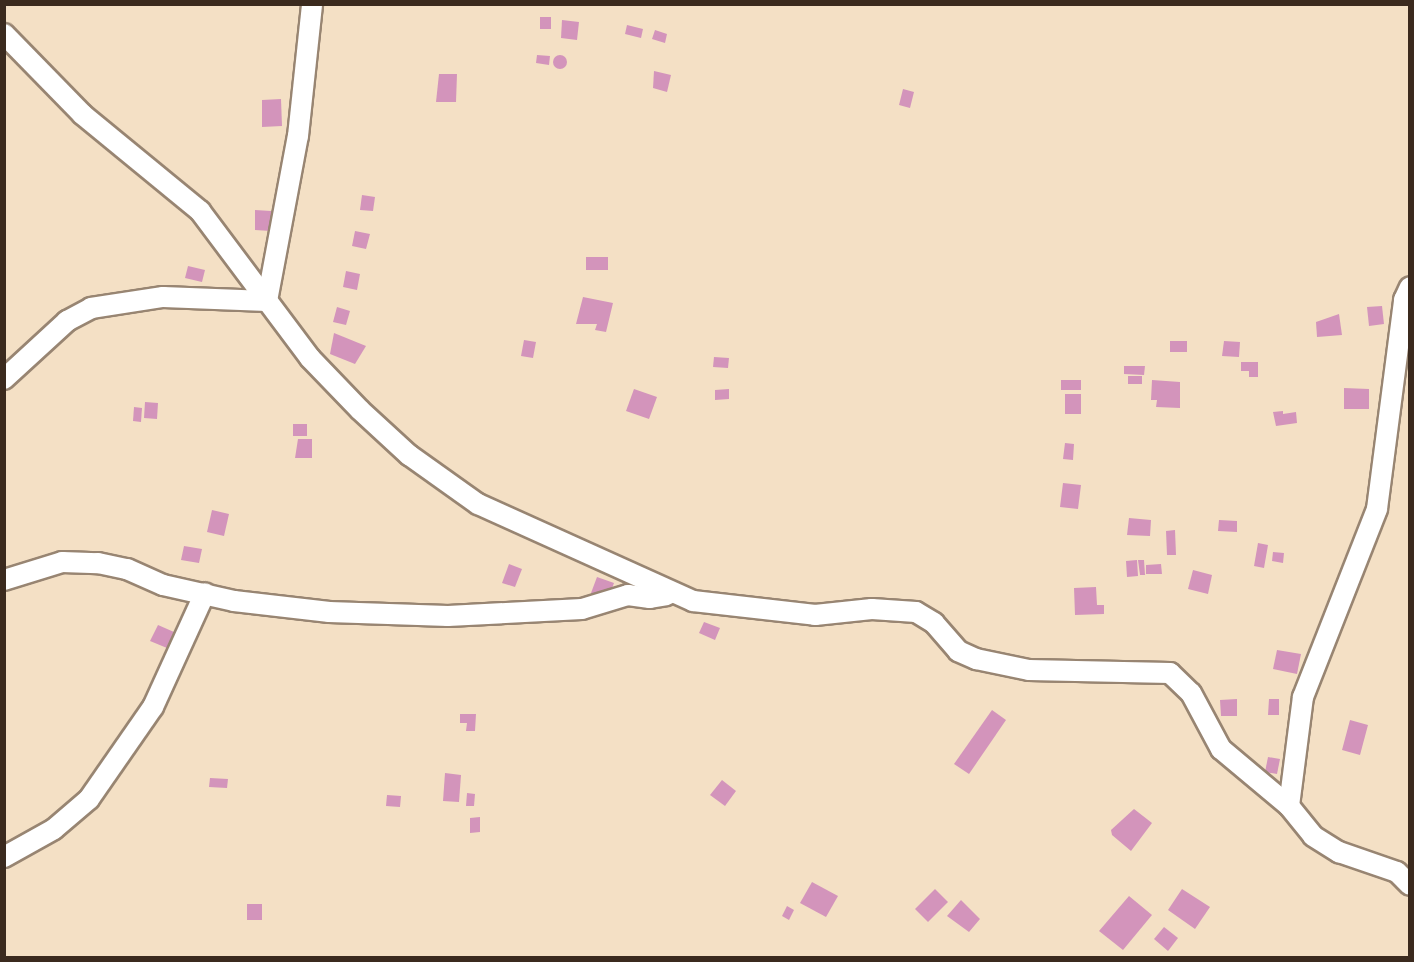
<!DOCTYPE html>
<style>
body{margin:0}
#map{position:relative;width:1414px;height:962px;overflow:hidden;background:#f4e0c5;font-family:Alegreya,serif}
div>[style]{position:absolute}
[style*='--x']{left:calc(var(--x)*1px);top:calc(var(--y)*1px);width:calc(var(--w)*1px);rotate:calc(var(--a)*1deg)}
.building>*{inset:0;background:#d394bb}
.round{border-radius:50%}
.roads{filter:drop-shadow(2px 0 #988572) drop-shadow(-2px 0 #988572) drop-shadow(0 2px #988572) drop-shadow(0 -2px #988572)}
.minor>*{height:20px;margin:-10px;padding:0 10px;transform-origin:10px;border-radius:10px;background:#fff}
span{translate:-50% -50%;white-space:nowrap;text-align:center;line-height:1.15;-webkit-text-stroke:5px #fbf7ec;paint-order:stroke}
.frame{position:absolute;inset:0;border:6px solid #3b2a1e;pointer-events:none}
</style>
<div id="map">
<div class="building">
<i style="clip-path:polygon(540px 17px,551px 17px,551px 29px,540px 29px)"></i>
<i style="clip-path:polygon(562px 20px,579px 22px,577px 40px,561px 38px)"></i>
<i style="clip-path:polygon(627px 25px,643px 29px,641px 38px,625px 34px)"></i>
<i style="clip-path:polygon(655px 30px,667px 34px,665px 43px,652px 39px)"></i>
<i class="round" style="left:553px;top:55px;width:14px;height:14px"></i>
<i style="clip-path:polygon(537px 55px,550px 56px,549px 65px,536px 63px)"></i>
<i style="clip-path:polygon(654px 71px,671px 75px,667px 92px,653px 88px)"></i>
<i style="clip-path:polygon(439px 74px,457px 74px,456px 102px,436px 102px)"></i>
<i style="clip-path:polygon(903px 89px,914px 92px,910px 108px,899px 105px)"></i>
<i style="clip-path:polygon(281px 99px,282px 126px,262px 127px,262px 100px)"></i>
<i style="clip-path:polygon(362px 195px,375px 197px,373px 211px,360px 210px)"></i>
<i style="clip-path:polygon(255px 210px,271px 211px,271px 231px,255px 230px)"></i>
<i style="clip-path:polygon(355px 231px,370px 234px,366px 249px,352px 246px)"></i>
<i style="clip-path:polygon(586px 257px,608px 257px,608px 270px,586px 270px)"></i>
<i style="clip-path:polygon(188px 266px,205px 270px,202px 282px,185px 278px)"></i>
<i style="clip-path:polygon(346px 271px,360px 274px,357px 290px,343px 287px)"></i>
<i style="clip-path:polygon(583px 297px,613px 303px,606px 332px,595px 330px,597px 324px,576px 324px)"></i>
<i style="clip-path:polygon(1382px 306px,1384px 324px,1369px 326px,1367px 307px)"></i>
<i style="clip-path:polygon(337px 307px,350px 311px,346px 325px,333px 322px)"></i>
<i style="clip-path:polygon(1339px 314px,1342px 335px,1317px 337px,1316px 322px)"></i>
<i style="clip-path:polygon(334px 333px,366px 346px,355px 364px,330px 354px)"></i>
<i style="clip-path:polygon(524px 340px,536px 342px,533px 358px,521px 356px)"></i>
<i style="clip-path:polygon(1170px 341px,1187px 341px,1187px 352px,1170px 352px)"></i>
<i style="clip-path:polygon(1224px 341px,1240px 342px,1239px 357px,1222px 356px)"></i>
<i style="clip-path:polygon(714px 357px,729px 358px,728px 368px,713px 367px)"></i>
<i style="clip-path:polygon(1241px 362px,1258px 362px,1258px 377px,1249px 377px,1249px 371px,1241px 371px)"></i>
<i style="clip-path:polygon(1124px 366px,1145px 366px,1144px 375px,1124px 374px)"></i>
<i style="clip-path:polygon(1128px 376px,1142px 376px,1142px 384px,1128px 384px)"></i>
<i style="clip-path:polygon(1061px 380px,1081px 380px,1081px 390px,1061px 390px)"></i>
<i style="clip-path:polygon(1152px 380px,1180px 382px,1180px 408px,1156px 407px,1157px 400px,1151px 400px)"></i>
<i style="clip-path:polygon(1344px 388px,1369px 389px,1369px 409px,1344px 409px)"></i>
<i style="clip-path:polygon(634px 389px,657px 397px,649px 419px,626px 411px)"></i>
<i style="clip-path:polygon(729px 389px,729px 399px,715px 400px,715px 390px)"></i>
<i style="clip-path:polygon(1065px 394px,1081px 394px,1081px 414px,1065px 414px)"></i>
<i style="clip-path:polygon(145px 402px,158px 403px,157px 419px,144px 418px)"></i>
<i style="clip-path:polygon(134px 407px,142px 408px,141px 422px,133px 421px)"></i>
<i style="clip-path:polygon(1283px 411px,1283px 414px,1296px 412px,1297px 423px,1276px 426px,1273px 412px)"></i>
<i style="clip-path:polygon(293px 424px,307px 424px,307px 436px,293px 436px)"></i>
<i style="clip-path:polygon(298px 439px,312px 439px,312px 458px,295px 458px)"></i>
<i style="clip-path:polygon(1065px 443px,1074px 444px,1073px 460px,1063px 459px)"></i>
<i style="clip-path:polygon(1063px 483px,1081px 485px,1078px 509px,1060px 507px)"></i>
<i style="clip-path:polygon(212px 510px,229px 514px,224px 536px,207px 532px)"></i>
<i style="clip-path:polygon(1129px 518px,1151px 520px,1150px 536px,1127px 535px)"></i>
<i style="clip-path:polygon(1219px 520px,1237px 521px,1237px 532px,1218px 531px)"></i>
<i style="clip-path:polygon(1175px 530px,1176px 555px,1167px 555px,1166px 531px)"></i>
<i style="clip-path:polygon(1258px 543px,1268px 545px,1264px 568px,1254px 566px)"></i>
<i style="clip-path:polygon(184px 546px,202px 549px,199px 563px,181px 560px)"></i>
<i style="clip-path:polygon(1273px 552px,1284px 553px,1283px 563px,1272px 561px)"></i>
<i style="clip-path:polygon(1137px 560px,1138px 576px,1127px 577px,1126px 561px)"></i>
<i style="clip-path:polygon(1138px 560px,1144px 560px,1145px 575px,1140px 575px)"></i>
<i style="clip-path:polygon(509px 564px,522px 569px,515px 587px,502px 583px)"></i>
<i style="clip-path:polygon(1161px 564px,1162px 574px,1146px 574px,1146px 565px)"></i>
<i style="clip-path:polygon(1193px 570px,1212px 575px,1208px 594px,1188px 589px)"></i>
<i style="clip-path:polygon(597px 577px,614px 583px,608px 599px,591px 593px)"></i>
<i style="clip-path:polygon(1096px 587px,1097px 605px,1104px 605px,1104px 614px,1075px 615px,1074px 588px)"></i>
<i style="clip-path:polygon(704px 622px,720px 628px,715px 640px,699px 633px)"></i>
<i style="clip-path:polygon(158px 625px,174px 632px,167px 648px,150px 641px)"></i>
<i style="clip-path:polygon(1277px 650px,1301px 654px,1297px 674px,1273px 669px)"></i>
<i style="clip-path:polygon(1237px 699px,1237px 716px,1221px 716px,1220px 700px)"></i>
<i style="clip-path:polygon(1269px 699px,1279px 699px,1279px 715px,1268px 715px)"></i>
<i style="clip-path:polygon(992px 710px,1006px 720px,969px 774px,954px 764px)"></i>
<i style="clip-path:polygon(460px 714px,476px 714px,475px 731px,466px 731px,467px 723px,460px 723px)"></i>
<i style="clip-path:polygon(1350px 720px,1368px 725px,1360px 755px,1342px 750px)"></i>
<i style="clip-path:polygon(1268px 757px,1280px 759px,1277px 774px,1265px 772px)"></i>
<i style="clip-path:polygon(445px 773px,461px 775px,459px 802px,443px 801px)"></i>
<i style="clip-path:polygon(210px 778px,228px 779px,227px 788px,209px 787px)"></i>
<i style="clip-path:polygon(722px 780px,736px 791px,725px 806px,710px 795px)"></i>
<i style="clip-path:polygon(467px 793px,475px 794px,474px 806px,466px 806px)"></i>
<i style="clip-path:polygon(387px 795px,401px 796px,400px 807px,386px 806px)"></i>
<i style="clip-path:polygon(1134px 809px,1152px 823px,1131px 851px,1112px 835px,1111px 830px)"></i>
<i style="clip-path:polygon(480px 817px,480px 832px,470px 833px,470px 818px)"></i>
<i style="clip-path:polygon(812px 882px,838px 896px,826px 917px,800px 903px)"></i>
<i style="clip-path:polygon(935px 889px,948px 902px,928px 922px,915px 909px)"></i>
<i style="clip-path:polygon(1182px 889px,1210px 907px,1195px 929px,1168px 910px)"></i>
<i style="clip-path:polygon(1129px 896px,1152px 915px,1123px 950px,1099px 931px)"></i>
<i style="clip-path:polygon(961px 900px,980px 919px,969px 932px,947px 916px)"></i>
<i style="clip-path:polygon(247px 904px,262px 904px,262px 920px,247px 920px)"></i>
<i style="clip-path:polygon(787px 906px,794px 910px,789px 920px,782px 916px)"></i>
<i style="clip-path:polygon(1164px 927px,1178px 938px,1168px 951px,1154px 939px)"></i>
</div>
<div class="roads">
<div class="minor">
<i style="--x:4;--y:34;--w:112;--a:45.7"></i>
<i style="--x:82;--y:114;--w:153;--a:39.4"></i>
<i style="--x:200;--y:211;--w:184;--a:53.2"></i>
<i style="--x:310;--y:358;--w:72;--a:46.1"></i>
<i style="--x:360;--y:410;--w:67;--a:42.6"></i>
<i style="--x:409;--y:455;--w:85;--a:35.4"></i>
<i style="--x:478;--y:504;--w:236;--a:24.3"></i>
<i style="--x:693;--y:601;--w:123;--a:6.5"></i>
<i style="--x:815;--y:615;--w:57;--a:-6"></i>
<i style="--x:872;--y:609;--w:44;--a:3.9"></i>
<i style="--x:916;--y:612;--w:21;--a:31"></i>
<i style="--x:934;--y:623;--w:37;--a:49"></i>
<i style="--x:958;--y:651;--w:20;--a:24"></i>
<i style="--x:976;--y:659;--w:54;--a:11.7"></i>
<i style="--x:1029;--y:670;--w:141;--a:1.2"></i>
<i style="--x:1170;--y:673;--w:29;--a:44"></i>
<i style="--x:1191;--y:693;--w:64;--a:61.8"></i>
<i style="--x:1221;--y:749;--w:89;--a:40"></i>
<i style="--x:1289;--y:806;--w:38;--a:51"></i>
<i style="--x:1313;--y:836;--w:31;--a:32"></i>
<i style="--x:1339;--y:852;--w:61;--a:19"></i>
<i style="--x:1397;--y:872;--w:18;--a:45"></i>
<i style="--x:267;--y:301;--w:168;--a:-79.4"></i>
<i style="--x:298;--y:136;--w:133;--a:-83.9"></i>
<i style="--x:4;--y:379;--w:86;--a:-42.6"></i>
<i style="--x:67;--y:321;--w:27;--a:-28"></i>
<i style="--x:91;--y:308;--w:73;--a:-8.7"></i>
<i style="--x:163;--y:297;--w:104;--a:2.2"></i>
<i style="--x:4;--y:580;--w:61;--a:-17.2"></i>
<i style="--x:62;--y:562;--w:36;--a:2"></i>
<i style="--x:98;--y:563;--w:30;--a:12"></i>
<i style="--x:127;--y:569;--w:39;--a:24"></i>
<i style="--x:163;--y:585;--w:73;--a:12.7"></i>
<i style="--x:234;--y:601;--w:96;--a:6.6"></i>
<i style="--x:329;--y:612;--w:119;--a:1.9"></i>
<i style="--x:448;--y:616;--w:134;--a:-3"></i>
<i style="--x:582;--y:609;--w:48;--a:-16.9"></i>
<i style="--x:628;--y:595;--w:22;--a:8"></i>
<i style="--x:650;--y:598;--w:17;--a:-10"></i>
<i style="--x:1289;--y:806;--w:110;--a:-82.7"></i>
<i style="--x:1303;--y:697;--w:202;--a:-68.5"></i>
<i style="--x:1377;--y:509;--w:211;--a:-82.6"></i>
<i style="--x:1404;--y:300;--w:14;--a:-65"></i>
<i style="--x:4;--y:857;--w:57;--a:-29.2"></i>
<i style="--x:54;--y:829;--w:46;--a:-40.6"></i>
<i style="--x:89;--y:799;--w:112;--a:-55.2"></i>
<i style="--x:153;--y:707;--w:125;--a:-65.5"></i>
</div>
</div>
<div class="frame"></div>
</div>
